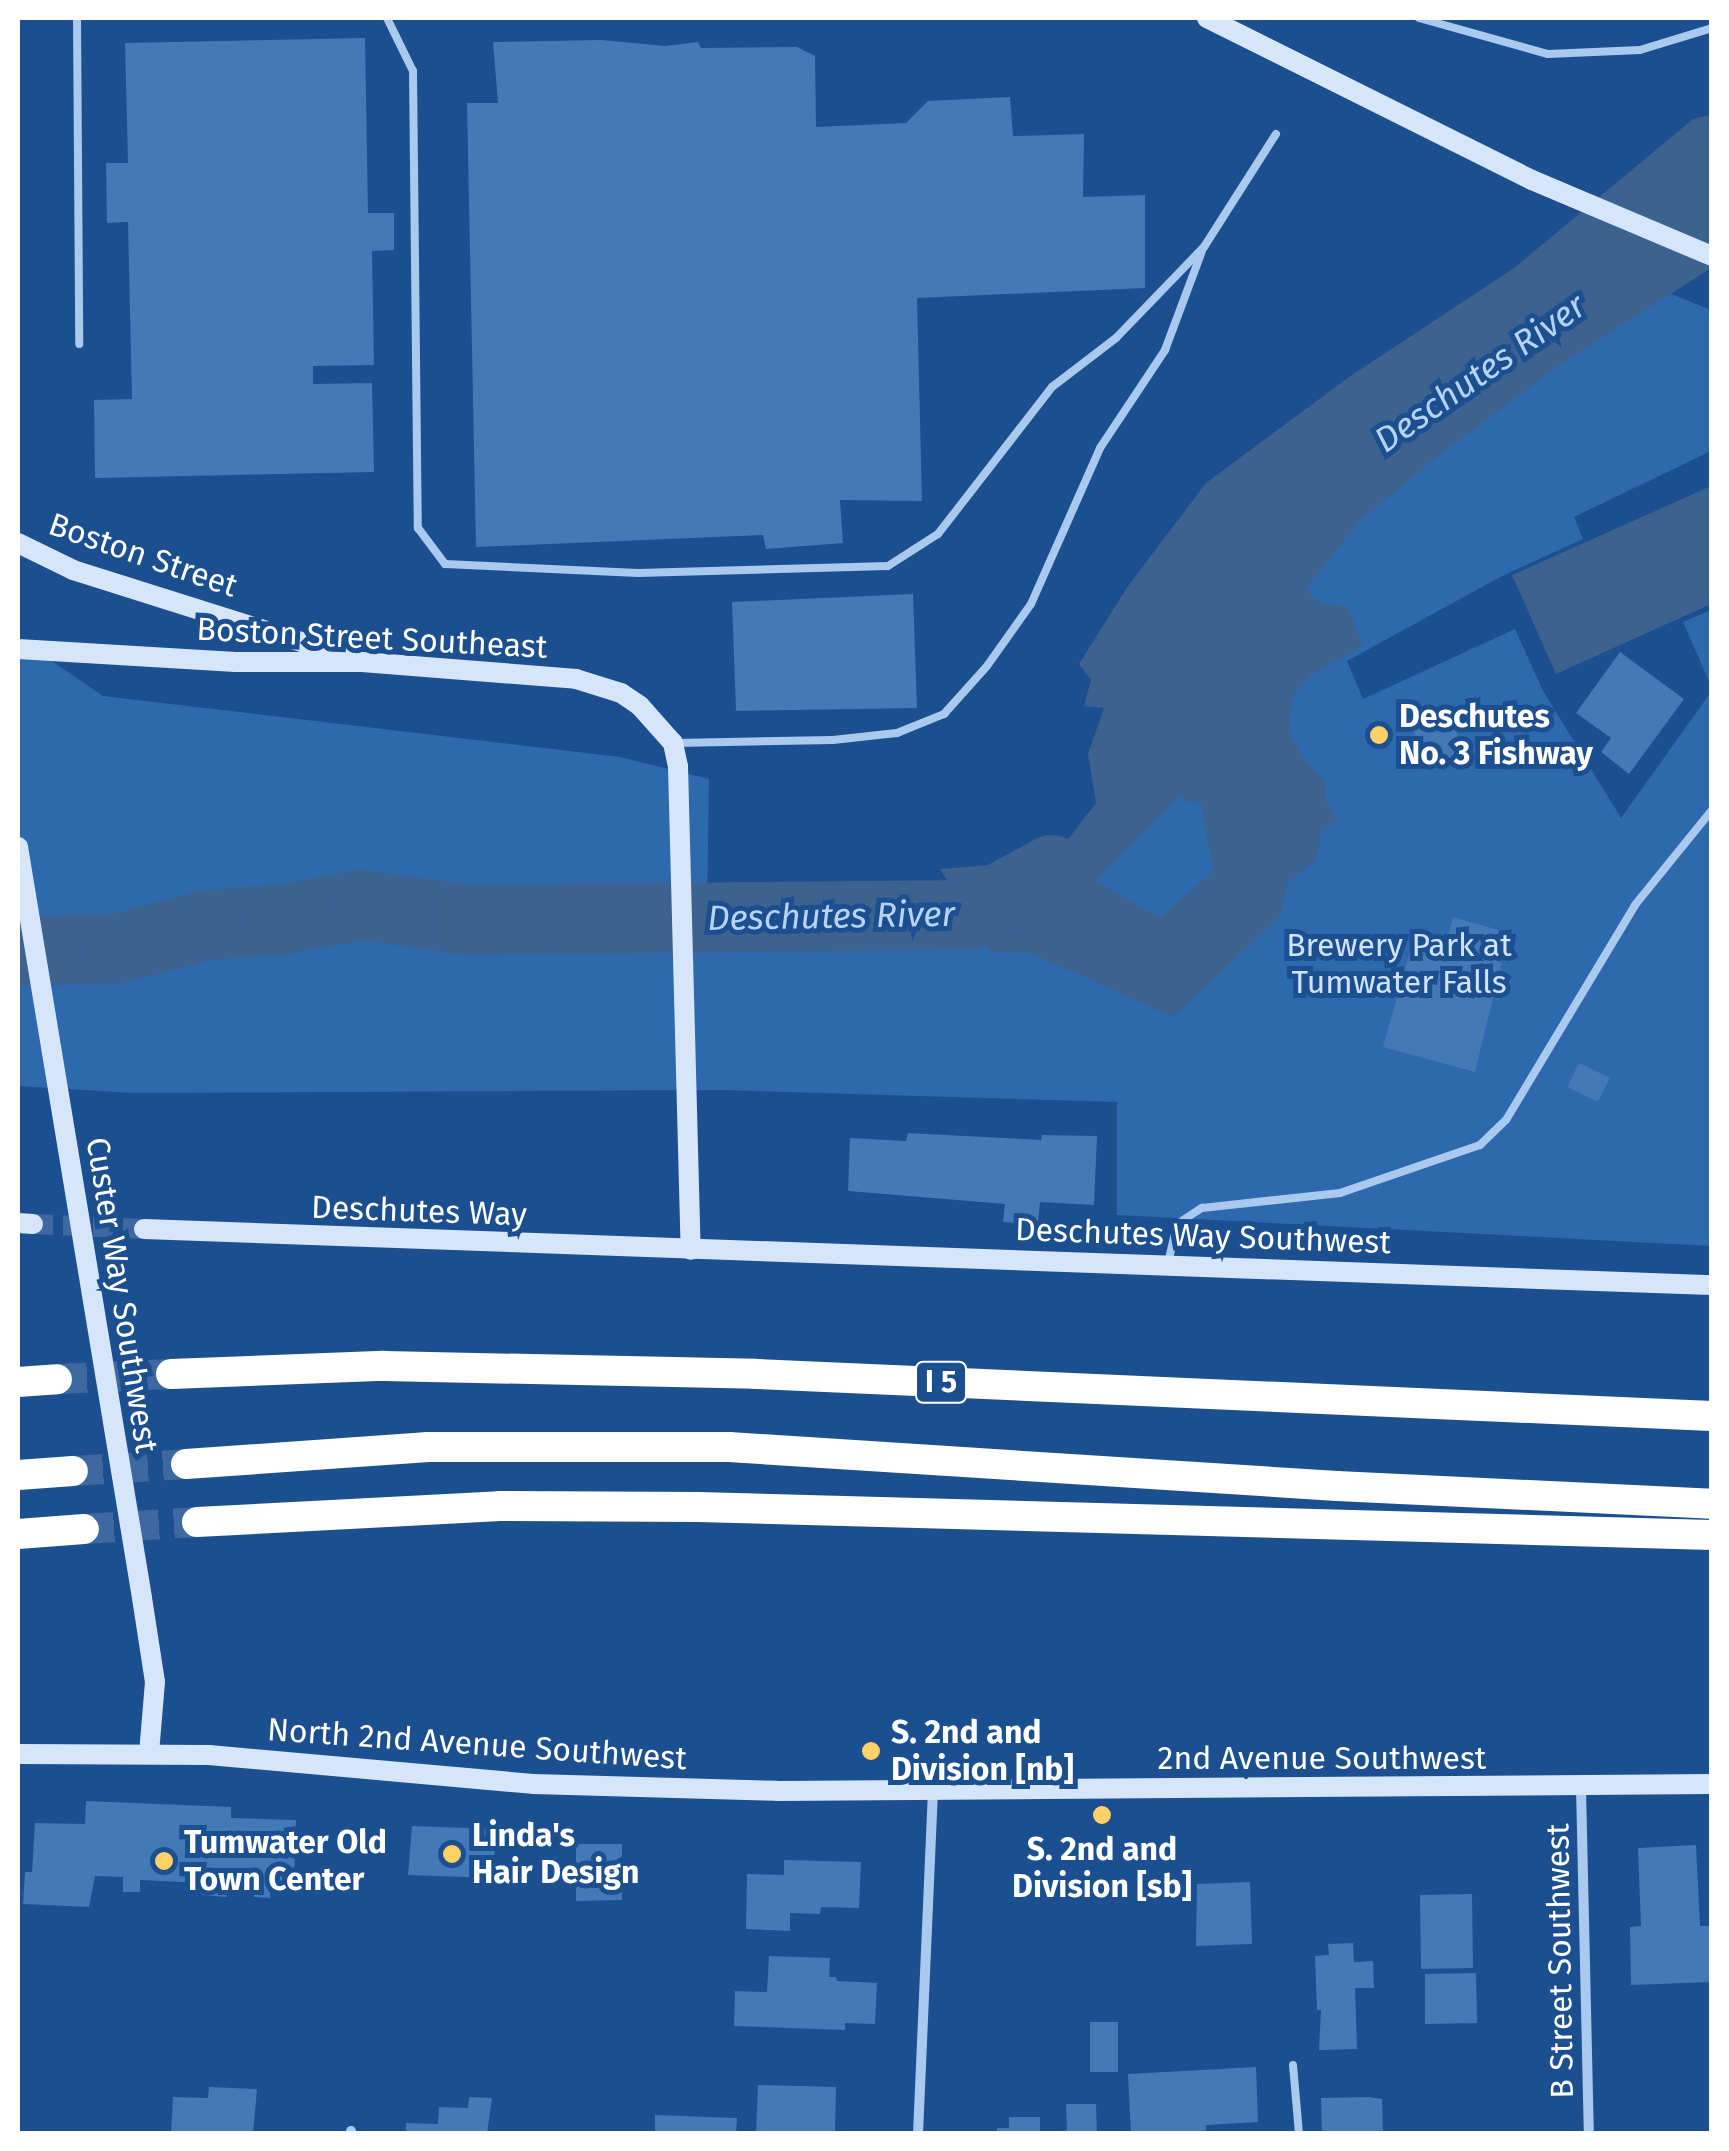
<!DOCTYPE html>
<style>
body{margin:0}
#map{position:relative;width:1729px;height:2151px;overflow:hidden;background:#1b4f8f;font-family:"Fira Sans",sans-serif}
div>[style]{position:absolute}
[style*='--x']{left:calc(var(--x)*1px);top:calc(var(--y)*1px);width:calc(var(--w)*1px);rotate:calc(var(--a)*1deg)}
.green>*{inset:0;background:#2e69ad}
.water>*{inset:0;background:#3c6290}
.river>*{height:70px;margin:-35px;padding:0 35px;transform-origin:35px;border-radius:35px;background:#3c6290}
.building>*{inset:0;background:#4478b7}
.secondary-tunnel>*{height:20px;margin-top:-10px;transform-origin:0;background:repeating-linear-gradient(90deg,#3d69a0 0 20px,transparent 0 30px)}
.highway-tunnel>*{height:30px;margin-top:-15px;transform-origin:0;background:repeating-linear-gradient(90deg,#3d69a0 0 30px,transparent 0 45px)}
.lane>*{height:8px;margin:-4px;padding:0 4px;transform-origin:4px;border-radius:4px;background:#a9c9ee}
.street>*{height:10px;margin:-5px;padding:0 5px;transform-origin:5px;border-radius:5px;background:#a9c9ee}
.secondary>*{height:20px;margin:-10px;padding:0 10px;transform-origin:10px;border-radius:10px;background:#d6e6fa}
.highway>*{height:30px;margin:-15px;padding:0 15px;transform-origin:15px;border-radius:15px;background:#fff}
.secondary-bridge>*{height:20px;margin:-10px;padding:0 10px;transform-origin:10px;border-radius:10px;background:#d6e6fa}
.dots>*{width:28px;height:28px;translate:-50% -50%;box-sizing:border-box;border:5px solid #1b4f8f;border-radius:50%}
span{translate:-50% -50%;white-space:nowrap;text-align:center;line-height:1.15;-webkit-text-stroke:10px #1b4f8f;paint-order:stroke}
.shield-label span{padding:2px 8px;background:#1b4f8f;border:2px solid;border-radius:8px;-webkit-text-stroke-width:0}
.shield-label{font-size:30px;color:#fff;font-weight:700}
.street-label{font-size:32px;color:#fff}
.poi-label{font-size:32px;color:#fff;font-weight:700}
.left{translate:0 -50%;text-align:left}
.park-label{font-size:32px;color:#cfe3fa}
.water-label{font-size:35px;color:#b5d3f5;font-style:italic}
.frame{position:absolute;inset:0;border:20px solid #fff;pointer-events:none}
</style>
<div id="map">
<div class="green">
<i style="clip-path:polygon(1624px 275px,1711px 310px,1711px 451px,1574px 517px,1583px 539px,1504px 575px,1347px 661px,1363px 699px,1515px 629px,1542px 689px,1621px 818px,1711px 692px,1711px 1246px,1117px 1215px,1117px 1102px,722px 1090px,134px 1093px,18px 1086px,18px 638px,103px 696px,620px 757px,709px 779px,707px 914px,813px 919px,969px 915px,1062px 865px,1246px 571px)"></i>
<i style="clip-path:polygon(1711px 610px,1711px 686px,1683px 622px)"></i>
</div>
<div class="water">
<i style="clip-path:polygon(evenodd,1711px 115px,1711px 268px,1561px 364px,1431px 462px,1361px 520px,1308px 586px,1312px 598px,1328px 605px,1348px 606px,1363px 646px,1311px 675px,1294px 695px,1289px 718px,1291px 736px,1306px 762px,1325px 781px,1327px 804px,1339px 818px,1321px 833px,1317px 860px,1288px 882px,1280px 917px,1173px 1017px,1028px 952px,991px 953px,940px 869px,1052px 860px,1096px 803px,1088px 754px,1104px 708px,1084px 706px,1091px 680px,1079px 664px,1128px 586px,1206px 483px,1349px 377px,1514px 268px,1693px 119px,1711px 115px,1180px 796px,1186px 802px,1201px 803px,1213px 871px,1160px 918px,1096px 881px,1180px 796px)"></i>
<i style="clip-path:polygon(1711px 486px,1711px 604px,1556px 674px,1512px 575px)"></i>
</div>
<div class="river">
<i style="--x:18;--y:951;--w:98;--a:-1.2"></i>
<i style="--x:116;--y:949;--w:95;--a:-14.6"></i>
<i style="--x:208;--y:925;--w:70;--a:-4.1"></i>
<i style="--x:278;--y:920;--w:86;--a:-10"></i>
<i style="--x:363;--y:905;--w:105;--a:8.2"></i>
<i style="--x:467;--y:920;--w:502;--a:-0.57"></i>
<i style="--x:969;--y:915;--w:94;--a:-28.5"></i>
</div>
<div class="building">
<i style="clip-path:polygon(365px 38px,368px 213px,394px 213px,394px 250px,372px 251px,374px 365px,313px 366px,313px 384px,372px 383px,374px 472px,95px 478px,94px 400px,132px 399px,128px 222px,107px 223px,106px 163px,128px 163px,125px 43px)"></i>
<i style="clip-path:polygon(601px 40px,665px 46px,698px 42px,701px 48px,797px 47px,815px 56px,816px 127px,906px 123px,928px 101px,1010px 97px,1013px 136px,1084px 134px,1083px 197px,1145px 195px,1145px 288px,917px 298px,922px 501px,840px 500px,843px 543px,766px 549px,763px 535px,476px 547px,467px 103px,498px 103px,493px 42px)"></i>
<i style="clip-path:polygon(913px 594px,917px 708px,736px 711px,732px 602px)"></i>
<i style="clip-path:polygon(1620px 652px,1684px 699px,1629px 774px,1601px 752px,1611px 738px,1576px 713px)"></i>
<i style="clip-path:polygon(1444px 708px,1466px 751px,1432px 769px,1410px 725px)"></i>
<i style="clip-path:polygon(1453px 917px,1509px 933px,1475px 1072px,1383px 1047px,1412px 944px,1444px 951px)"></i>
<i style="clip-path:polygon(1579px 1063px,1610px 1078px,1598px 1102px,1567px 1087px)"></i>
<i style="clip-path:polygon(908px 1133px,1041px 1140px,1042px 1135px,1097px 1136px,1094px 1205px,1040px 1202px,1038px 1224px,1019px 1223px,1003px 1222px,1005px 1204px,848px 1191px,850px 1138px,906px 1141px)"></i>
<i style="clip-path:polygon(86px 1801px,231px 1807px,231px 1818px,296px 1820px,294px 1885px,271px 1884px,270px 1898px,254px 1897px,255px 1882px,228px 1881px,227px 1897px,202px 1895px,203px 1883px,140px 1880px,140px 1892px,123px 1892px,123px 1877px,95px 1876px,89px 1907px,23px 1904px,25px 1872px,32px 1872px,35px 1823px,85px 1824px)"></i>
<i style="clip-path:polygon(412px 1826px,496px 1829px,493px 1878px,408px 1875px)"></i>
<i style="clip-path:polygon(576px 1844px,622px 1844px,622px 1900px,576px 1901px)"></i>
<i style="clip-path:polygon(1696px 1845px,1700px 1926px,1712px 1926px,1712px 1982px,1631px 1985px,1630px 1927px,1641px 1926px,1638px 1848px)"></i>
<i style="clip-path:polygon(784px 1860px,861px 1862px,859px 1908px,821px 1907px,820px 1914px,790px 1913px,790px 1931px,746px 1929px,747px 1874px,784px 1875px)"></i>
<i style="clip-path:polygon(1250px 1882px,1252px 1944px,1196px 1946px,1197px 1884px)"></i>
<i style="clip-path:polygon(1472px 1894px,1473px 1968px,1421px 1969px,1420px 1895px)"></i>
<i style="clip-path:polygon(1353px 1943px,1354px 1962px,1373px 1961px,1374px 1988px,1355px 1988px,1357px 2049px,1319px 2050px,1321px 2010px,1317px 2010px,1315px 1956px,1329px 1955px,1328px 1944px)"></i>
<i style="clip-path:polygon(769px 1956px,830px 1958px,829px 1977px,836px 1977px,837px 1981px,877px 1983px,875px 2024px,845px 2023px,845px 2030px,734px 2026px,735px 1991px,767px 1992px)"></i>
<i style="clip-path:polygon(1476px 1973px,1477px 2023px,1425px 2024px,1425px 1974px)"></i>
<i style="clip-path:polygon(1090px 2022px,1118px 2022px,1118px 2072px,1090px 2072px)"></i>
<i style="clip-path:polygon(1256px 2067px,1258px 2122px,1206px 2125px,1206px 2134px,1131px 2134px,1128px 2074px)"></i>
<i style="clip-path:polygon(758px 2085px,836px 2087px,835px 2134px,756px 2134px)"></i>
<i style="clip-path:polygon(209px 2087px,257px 2089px,253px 2134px,171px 2134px,173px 2097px,208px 2098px)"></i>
<i style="clip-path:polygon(469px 2097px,492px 2098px,487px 2134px,406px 2134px,406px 2123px,438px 2124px,439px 2107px,468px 2108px)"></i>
<i style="clip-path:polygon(1369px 2097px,1382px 2099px,1383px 2134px,1322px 2134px,1321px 2098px)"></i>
<i style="clip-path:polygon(1066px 2104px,1096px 2104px,1097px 2134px,1050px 2134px,1067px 2130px)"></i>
<i style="clip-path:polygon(655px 2115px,737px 2118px,736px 2134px,655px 2134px)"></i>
<i style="clip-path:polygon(1009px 2117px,1040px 2117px,1040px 2134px,997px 2134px,997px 2128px,1009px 2128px)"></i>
</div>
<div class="secondary-tunnel">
<i style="--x:33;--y:1224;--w:111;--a:2.6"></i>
</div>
<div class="highway-tunnel">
<i style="--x:57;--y:1379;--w:114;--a:-2.5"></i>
<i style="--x:73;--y:1471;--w:113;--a:-3.5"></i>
<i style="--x:84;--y:1529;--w:113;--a:-3.5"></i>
</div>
<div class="lane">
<i style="--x:77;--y:18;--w:326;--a:89.6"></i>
<i style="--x:387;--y:18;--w:59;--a:63.9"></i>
<i style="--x:413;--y:71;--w:457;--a:89.4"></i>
<i style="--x:418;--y:528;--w:45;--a:53.1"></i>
<i style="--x:445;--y:564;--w:193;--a:2.7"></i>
<i style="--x:638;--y:573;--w:250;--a:-1.6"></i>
<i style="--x:888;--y:566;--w:59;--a:-32.6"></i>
<i style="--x:938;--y:534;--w:186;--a:-52.2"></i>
<i style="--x:1052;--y:387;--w:81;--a:-37.4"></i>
<i style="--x:1116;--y:338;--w:127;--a:-46"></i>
<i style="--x:1204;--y:247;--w:134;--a:-57.5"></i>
<i style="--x:1419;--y:18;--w:134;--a:15.6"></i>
<i style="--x:1548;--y:54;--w:92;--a:-2.5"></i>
<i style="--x:1640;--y:50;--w:75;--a:-17"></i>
<i style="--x:677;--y:743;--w:156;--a:-1.1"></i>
<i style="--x:833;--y:740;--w:64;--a:-6.2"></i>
<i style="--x:897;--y:733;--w:51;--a:-22"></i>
<i style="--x:944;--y:714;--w:64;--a:-48.1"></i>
<i style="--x:987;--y:666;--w:76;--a:-54.6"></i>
<i style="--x:1031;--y:604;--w:171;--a:-66.1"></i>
<i style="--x:1100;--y:448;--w:118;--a:-56.4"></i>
<i style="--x:1165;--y:350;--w:106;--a:-69.5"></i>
<i style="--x:1168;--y:1263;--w:40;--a:-77"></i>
<i style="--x:1177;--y:1224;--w:30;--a:-33"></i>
<i style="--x:1202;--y:1208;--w:139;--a:-6.2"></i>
<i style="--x:1340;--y:1193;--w:148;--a:-18.9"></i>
<i style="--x:1480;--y:1145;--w:36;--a:-44"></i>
<i style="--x:1506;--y:1120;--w:251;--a:-59"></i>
<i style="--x:1635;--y:905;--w:122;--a:-51"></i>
<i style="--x:1293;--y:2065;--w:69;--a:85"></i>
</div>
<div class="street">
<i style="--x:1581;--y:1788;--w:346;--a:88.7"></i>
<i style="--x:351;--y:2134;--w:3;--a:-90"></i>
<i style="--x:918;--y:2134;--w:343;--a:-87.5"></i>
</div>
<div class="secondary">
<i style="--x:1207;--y:18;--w:363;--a:26.5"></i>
<i style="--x:1532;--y:180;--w:195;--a:22.9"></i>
<i style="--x:18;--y:543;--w:61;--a:26.1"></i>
<i style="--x:73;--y:570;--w:286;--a:17.5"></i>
<i style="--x:18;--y:649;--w:218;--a:3.4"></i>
<i style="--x:236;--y:662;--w:126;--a:0"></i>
<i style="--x:362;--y:662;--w:215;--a:4.5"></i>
<i style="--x:576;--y:679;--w:47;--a:17.3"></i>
<i style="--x:621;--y:693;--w:23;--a:34"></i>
<i style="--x:640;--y:706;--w:50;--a:48.3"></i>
<i style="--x:673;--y:743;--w:24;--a:78"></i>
<i style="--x:678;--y:766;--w:484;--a:88.5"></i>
<i style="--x:18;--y:1223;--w:15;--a:4"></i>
<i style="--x:144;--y:1229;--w:1569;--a:2.05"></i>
<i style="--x:142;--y:1598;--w:85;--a:81.2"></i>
<i style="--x:155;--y:1682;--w:71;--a:94.8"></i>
<i style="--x:18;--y:1754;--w:191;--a:0.3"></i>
<i style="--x:209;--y:1755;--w:325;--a:5.1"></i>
<i style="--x:533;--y:1784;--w:244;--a:1.6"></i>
<i style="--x:777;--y:1791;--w:935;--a:-0.43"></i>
</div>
<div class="highway">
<i style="--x:171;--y:1374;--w:213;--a:-2.2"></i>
<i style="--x:384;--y:1366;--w:372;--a:1.2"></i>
<i style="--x:756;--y:1374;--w:957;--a:2.52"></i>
<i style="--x:18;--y:1382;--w:39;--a:-4"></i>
<i style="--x:186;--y:1464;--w:243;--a:-4"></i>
<i style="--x:428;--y:1447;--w:301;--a:0"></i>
<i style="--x:729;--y:1447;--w:609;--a:3.67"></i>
<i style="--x:1337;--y:1486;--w:375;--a:2.7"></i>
<i style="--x:18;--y:1475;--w:55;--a:-4.2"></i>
<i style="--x:197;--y:1522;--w:303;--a:-3"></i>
<i style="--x:500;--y:1506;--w:198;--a:0.3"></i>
<i style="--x:698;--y:1507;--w:1014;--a:1.58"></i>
<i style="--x:18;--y:1534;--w:66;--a:-4.3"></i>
</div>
<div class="secondary-bridge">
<i style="--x:18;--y:847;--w:761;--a:80.62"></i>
</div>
<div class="dots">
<i style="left:1379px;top:735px;background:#ffd166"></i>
<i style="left:871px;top:1751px;background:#ffd166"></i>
<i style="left:1102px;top:1815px;background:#ffd166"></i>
<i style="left:452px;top:1854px;background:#ffd166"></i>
<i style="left:164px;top:1861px;background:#ffd166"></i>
</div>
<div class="shield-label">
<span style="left:941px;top:1382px">I 5</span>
</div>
<div class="street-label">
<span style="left:143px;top:555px;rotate:19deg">Boston Street</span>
<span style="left:372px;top:638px;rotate:3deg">Boston Street Southeast</span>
<span style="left:419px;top:1211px;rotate:2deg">Deschutes Way</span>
<span style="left:1203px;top:1236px;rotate:2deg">Deschutes Way Southwest</span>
<span style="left:122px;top:1295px;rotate:81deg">Custer Way Southwest</span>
<span style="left:477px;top:1744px;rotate:4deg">North 2nd Avenue Southwest</span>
<span style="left:1322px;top:1758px">2nd Avenue Southwest</span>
<span style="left:1560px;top:1961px;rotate:-91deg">B Street Southwest</span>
</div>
<div class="poi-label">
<span class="left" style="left:1399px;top:735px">Deschutes<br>No. 3 Fishway</span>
<span class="left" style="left:891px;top:1751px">S. 2nd and<br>Division [nb]</span>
<span class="left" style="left:472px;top:1854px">Linda's<br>Hair Design</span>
<span class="left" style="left:184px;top:1861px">Tumwater Old<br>Town Center</span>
<span style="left:1102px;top:1868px">S. 2nd and<br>Division [sb]</span>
</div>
<div class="park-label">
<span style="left:1399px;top:964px">Brewery Park at<br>Tumwater Falls</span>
</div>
<div class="water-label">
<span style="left:1480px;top:373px;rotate:-35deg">Deschutes River</span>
<span style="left:831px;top:916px;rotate:-1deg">Deschutes River</span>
</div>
<div class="frame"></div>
</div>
